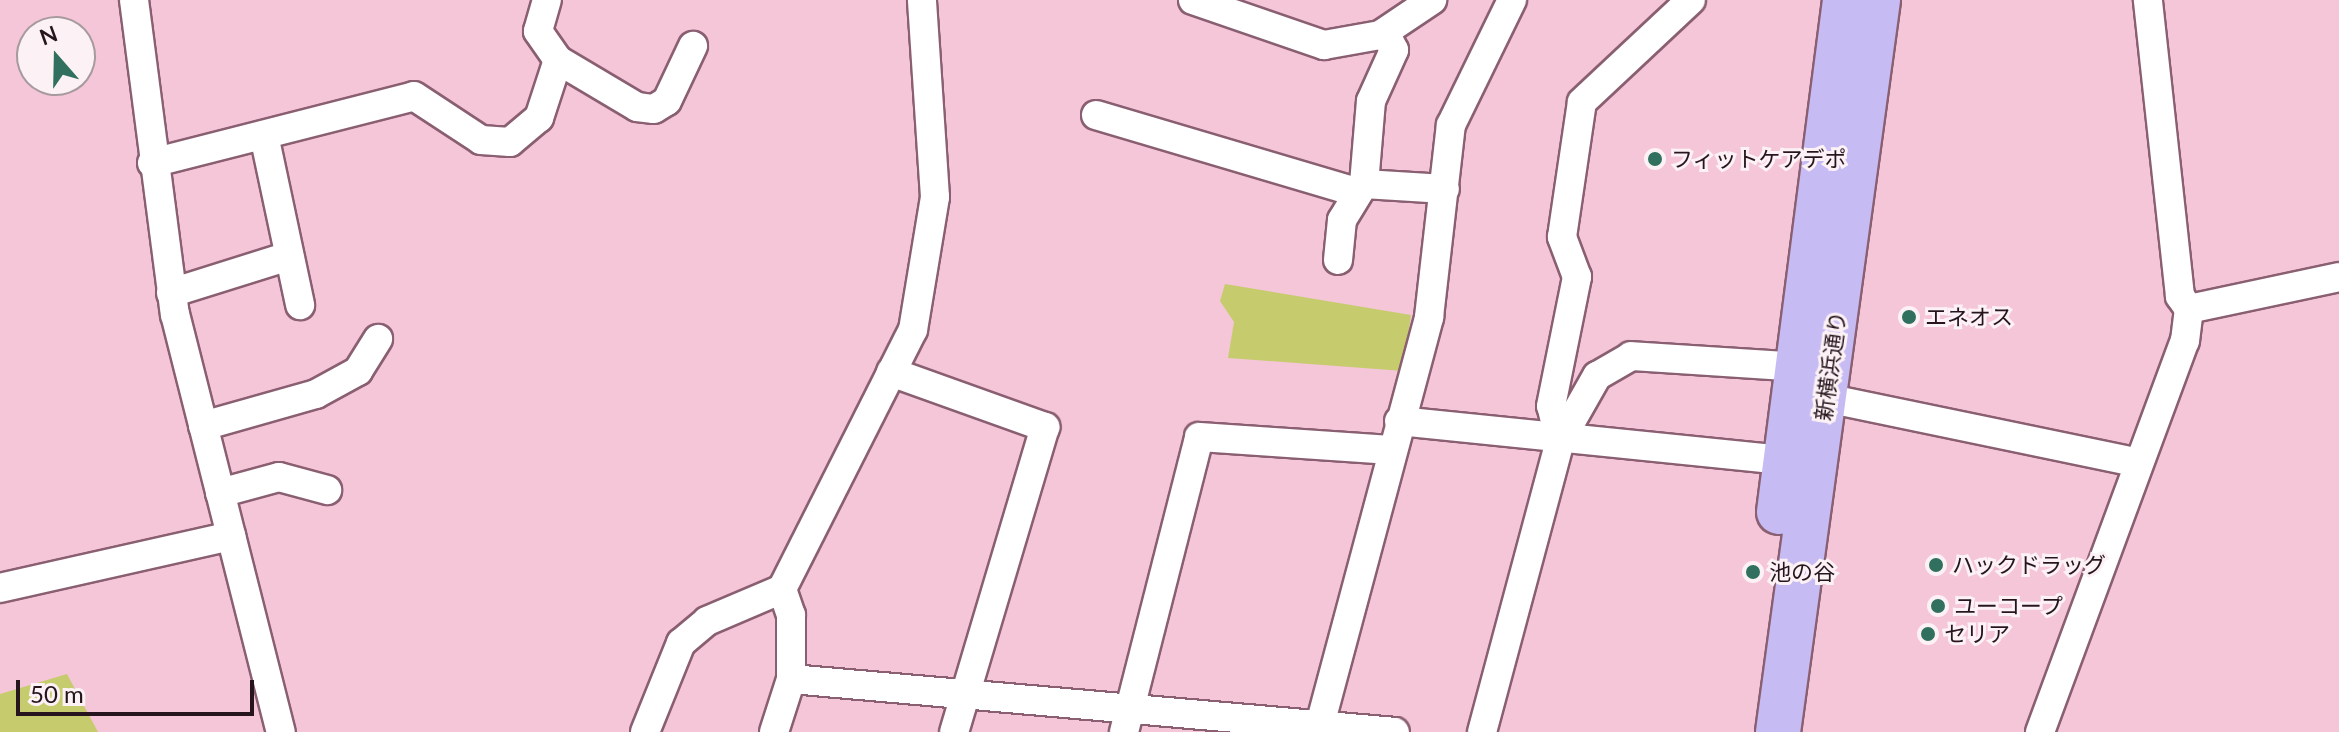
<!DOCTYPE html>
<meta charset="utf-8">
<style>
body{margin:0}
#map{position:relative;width:2339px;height:732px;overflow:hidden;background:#f5c5d8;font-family:Lato,"Noto Sans JP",sans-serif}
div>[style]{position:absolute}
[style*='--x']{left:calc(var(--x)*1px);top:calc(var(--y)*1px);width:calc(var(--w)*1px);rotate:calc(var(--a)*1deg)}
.green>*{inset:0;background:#c6cc6e}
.roads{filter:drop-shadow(2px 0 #895f71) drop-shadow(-2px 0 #895f71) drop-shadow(0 2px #895f71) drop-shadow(0 -2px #895f71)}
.minor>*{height:28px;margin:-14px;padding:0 14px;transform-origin:14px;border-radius:14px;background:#fff}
.primary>*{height:44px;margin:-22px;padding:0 22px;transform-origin:22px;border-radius:22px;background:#c7bbf3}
.dots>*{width:22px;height:22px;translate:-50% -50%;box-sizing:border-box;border:4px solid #fcf2f6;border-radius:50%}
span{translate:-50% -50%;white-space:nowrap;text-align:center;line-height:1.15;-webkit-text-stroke:6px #fcf2f6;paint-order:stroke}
.poi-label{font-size:22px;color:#26151c}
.left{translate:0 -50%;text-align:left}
.street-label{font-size:22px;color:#26151c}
.north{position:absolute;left:16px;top:16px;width:80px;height:80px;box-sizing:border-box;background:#fcf2f6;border:2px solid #a69a9f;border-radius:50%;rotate:340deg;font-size:22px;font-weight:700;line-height:32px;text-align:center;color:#26151c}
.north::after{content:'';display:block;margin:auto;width:28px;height:36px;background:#31705e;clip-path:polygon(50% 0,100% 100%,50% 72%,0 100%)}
.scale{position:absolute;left:16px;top:680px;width:238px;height:36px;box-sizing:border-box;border:4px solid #26151c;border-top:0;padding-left:10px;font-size:24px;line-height:28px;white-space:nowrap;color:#26151c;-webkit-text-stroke:6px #fcf2f6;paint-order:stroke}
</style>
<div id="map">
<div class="green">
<i style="clip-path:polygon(1225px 284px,1411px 315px,1403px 371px,1228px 358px,1234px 322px,1220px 301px)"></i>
<i style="clip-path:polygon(67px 674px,98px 732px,0 732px,0 694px)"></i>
</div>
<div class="roads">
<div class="minor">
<i style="--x:134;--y:0;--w:317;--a:82.6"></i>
<i style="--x:175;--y:314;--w:431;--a:75.8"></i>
<i style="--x:1193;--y:0;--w:139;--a:19"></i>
<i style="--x:1324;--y:45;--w:57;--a:-10.1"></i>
<i style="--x:1380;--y:35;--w:63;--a:-33.9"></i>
<i style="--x:558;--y:60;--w:92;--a:30.7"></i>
<i style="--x:637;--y:107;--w:17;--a:7"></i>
<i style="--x:654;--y:109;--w:15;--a:-32"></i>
<i style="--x:667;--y:101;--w:61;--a:-64.7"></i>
<i style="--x:1096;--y:115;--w:271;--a:16.5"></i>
<i style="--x:264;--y:135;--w:174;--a:78"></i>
<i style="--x:152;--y:163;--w:270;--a:-14.3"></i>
<i style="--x:414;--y:96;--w:80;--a:33.3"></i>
<i style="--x:481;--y:140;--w:29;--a:4"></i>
<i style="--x:510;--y:142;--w:38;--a:-40"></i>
<i style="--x:539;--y:118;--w:61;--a:-71.9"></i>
<i style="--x:558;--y:60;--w:35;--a:-125"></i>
<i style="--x:538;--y:31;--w:32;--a:-74"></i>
<i style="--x:1364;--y:184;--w:83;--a:-85.2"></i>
<i style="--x:1371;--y:101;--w:56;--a:-65.7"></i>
<i style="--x:1394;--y:50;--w:20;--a:-117"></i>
<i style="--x:1338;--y:260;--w:40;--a:-84.3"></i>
<i style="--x:1342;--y:220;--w:42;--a:-58.6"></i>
<i style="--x:1364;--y:184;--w:81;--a:3.5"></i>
<i style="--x:171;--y:293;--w:124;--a:-17.4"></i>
<i style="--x:2189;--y:309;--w:153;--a:-12"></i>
<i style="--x:891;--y:372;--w:164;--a:19.7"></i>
<i style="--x:1045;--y:427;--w:318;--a:106.6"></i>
<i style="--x:1826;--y:398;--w:316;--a:11.7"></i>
<i style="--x:1399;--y:421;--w:403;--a:5.8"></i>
<i style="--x:203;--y:426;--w:117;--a:-15.8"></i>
<i style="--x:316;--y:394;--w:48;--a:-28.7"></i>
<i style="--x:358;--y:371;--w:38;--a:-58"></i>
<i style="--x:1560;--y:441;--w:36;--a:-104"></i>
<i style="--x:1551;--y:406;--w:132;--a:-78.6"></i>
<i style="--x:1577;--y:277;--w:43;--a:-110.6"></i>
<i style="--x:1562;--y:237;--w:136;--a:-81.6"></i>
<i style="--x:1582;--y:102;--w:149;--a:-43.1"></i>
<i style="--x:220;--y:493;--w:61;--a:-15.2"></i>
<i style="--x:279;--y:477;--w:50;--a:15.2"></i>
<i style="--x:0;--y:588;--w:237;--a:-12.7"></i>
<i style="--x:782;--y:589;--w:28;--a:71"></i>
<i style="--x:791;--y:615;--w:64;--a:90"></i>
<i style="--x:791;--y:679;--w:606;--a:5.01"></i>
<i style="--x:645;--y:732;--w:96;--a:-68"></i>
<i style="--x:681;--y:643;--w:34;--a:-40"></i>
<i style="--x:707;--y:621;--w:82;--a:-23.1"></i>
<i style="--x:782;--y:589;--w:290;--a:-63.2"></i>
<i style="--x:913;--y:330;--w:135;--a:-80.6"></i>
<i style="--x:935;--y:197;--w:197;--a:-93.8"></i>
<i style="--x:774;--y:732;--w:56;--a:-72.2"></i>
<i style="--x:1124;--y:732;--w:304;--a:-75.7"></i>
<i style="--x:1199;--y:437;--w:193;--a:3.9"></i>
<i style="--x:1318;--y:732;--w:430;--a:-75"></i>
<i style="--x:1429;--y:317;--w:193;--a:-83.5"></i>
<i style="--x:1451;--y:125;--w:139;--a:-64"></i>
<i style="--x:1482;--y:732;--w:301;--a:-75"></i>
<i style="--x:1560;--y:441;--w:75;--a:-60.4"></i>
<i style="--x:1597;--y:376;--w:39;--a:-30"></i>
<i style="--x:1631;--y:356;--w:168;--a:3.7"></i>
<i style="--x:2040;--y:732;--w:417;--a:-69.7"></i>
<i style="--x:2185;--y:341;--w:32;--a:-83"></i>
<i style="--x:2189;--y:309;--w:16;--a:-125"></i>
<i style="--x:2180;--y:296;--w:298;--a:-96.2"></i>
</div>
<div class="primary">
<i style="--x:1779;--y:512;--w:516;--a:-82.65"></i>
<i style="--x:1778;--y:732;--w:739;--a:-82.22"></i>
</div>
</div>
<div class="dots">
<i style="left:1655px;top:159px;background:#31705e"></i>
<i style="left:1909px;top:317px;background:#31705e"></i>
<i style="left:1936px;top:565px;background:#31705e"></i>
<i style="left:1753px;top:572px;background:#31705e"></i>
<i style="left:1938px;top:606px;background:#31705e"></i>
<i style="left:1928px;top:634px;background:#31705e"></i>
</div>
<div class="poi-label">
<span class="left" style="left:1671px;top:159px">フィットケアデポ</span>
<span class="left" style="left:1925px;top:317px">エネオス</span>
<span class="left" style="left:1952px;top:565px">ハックドラッグ</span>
<span class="left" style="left:1769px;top:572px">池の谷</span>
<span class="left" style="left:1954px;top:606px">ユーコープ</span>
<span class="left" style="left:1944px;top:634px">セリア</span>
</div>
<div class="street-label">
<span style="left:1830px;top:366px;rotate:-82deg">新横浜通り</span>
</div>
<div class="north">N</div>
<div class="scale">50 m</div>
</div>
